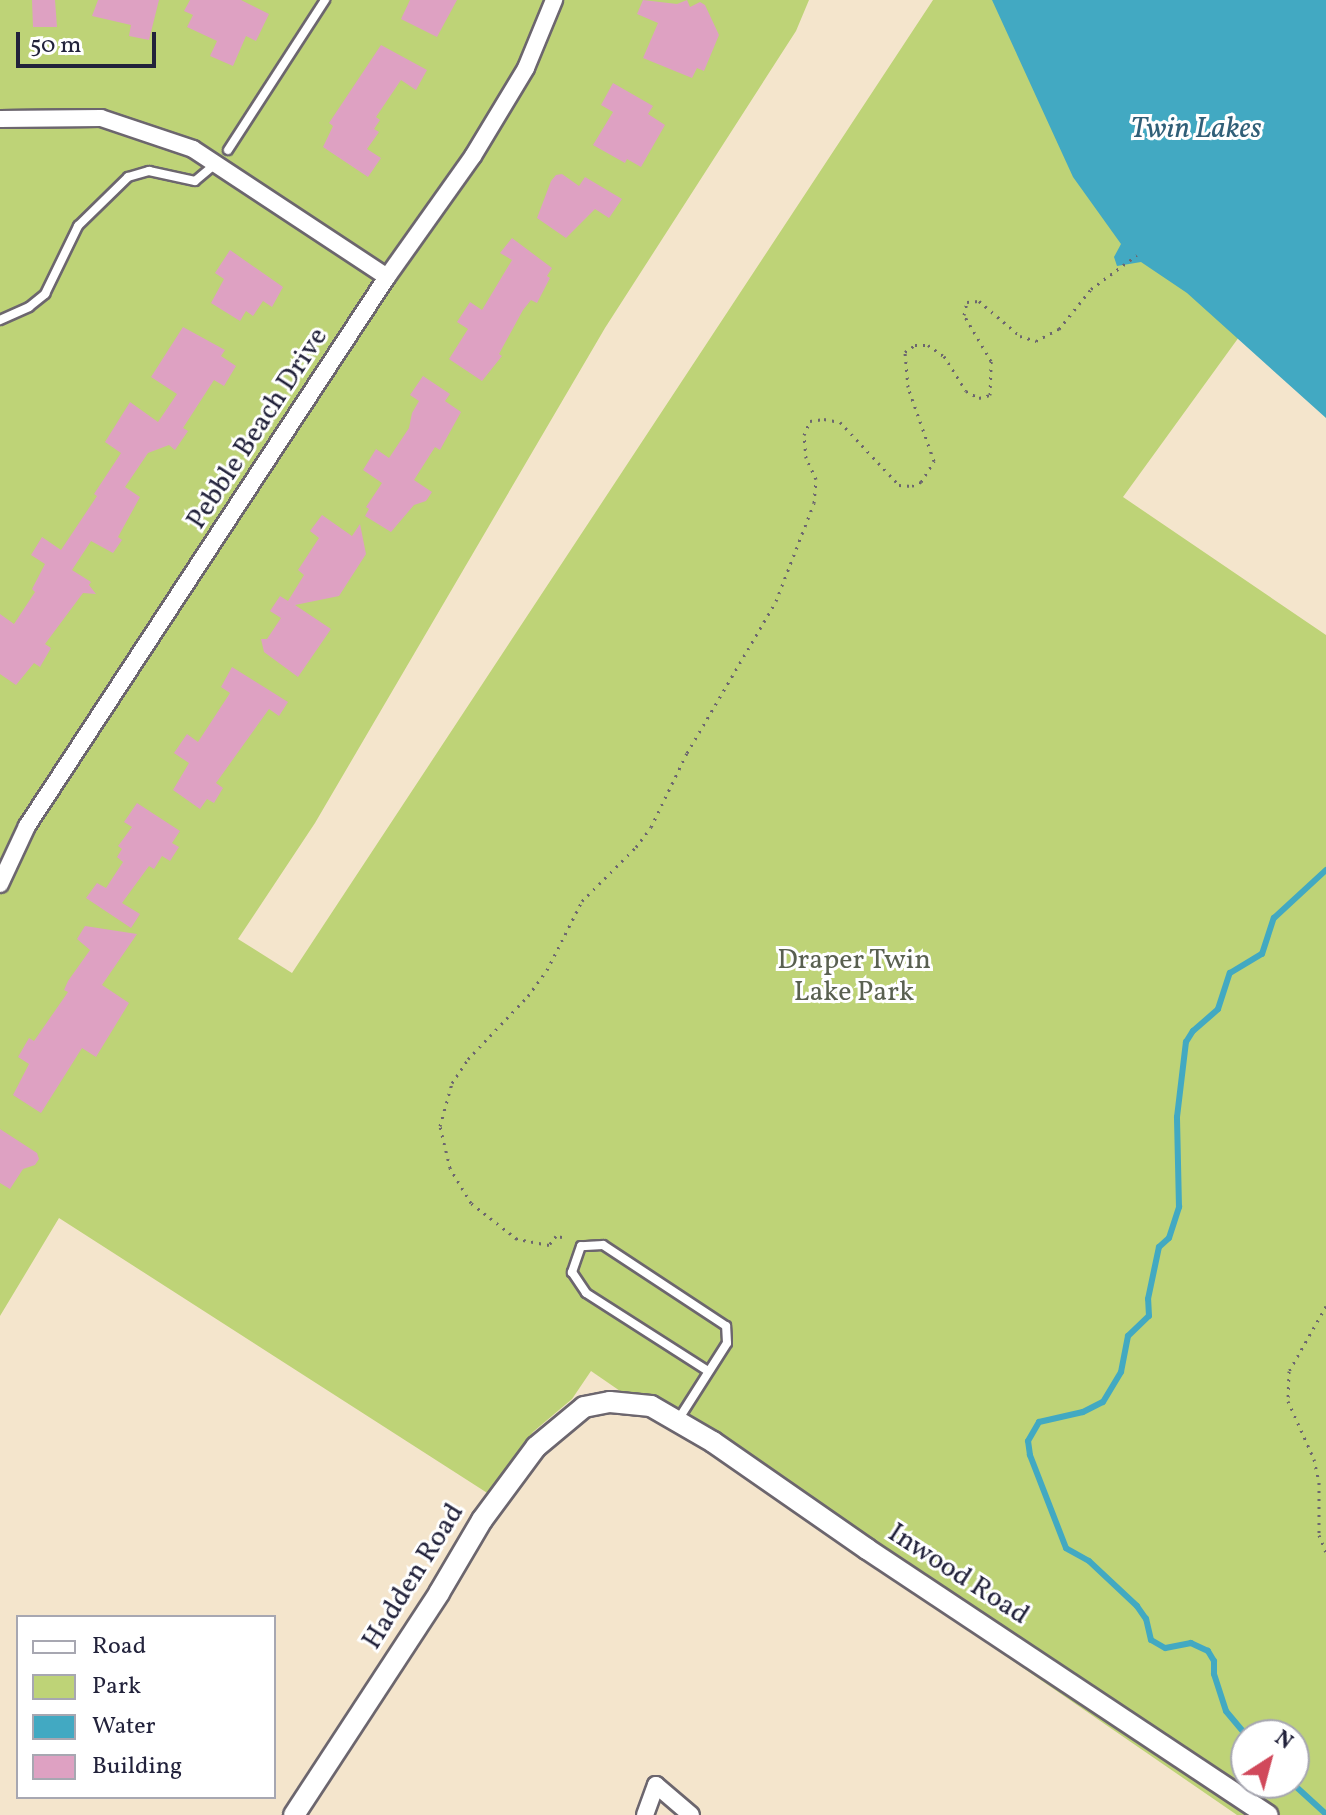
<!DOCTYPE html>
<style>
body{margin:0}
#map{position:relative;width:1326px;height:1815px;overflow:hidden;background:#f4e5cc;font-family:Vollkorn,serif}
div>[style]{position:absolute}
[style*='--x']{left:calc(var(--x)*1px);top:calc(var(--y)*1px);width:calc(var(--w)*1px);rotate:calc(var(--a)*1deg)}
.green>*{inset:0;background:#bed377}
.water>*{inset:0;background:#42a9c2}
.stream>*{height:6px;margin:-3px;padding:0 3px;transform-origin:3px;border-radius:3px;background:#42a9c2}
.building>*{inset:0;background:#dea1c2}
.path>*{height:3px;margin-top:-1.5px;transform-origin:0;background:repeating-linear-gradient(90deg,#6c666e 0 2px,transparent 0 8px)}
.roads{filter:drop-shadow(2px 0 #6c666e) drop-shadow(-2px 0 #6c666e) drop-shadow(0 2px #6c666e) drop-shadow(0 -2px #6c666e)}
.service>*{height:8px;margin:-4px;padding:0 4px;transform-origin:4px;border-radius:4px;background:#fff}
.minor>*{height:16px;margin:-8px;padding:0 8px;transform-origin:8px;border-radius:8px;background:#fff}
.tertiary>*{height:20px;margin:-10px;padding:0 10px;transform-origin:10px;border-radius:10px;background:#fff}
span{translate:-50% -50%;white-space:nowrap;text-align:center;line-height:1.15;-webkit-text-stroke:6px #fff;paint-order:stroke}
.street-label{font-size:28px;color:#22223b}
.park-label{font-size:28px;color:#596050}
.water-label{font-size:30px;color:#305f78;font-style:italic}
.legend{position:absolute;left:16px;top:1615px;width:260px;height:184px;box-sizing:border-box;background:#fff;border:2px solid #a7a7b1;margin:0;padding:10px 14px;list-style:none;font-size:24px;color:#22223b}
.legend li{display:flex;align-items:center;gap:16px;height:40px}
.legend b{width:40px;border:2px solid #a7a7b1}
.north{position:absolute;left:1230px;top:1719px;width:80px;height:80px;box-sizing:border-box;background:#fff;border:2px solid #a7a7b1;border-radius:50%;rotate:36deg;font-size:22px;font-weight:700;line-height:32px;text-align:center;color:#22223b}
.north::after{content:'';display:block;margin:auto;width:28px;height:36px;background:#d1495b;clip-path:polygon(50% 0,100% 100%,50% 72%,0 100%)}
.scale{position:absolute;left:16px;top:32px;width:140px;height:36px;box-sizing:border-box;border:4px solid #22223b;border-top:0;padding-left:10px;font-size:24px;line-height:28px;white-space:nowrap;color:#22223b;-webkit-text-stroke:6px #fff;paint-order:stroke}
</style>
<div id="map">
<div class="green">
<i style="clip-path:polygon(evenodd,0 0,809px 0,796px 31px,605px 328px,315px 823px,238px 939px,292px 973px,933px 0,1326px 0,1326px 217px,1123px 497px,1326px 635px,1326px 1815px,1237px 1815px,591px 1371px,572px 1399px,533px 1432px,492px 1496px,59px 1218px,0 1316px,0 0,1246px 1735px,1294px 1735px,1294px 1783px,1246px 1783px,1246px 1735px)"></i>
</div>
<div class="water">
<i style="clip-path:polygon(992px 0,1326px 0,1326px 418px,1187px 293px,1141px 262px,1117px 266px,1114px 257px,1121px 244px,1073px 177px)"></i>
</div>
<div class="stream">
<i style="--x:1246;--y:1735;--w:31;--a:-130"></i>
<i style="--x:1226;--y:1711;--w:39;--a:-108"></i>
<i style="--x:1214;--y:1674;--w:13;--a:-90"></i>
<i style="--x:1214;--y:1661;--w:12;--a:-121"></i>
<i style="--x:1208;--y:1651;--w:19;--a:-155"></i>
<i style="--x:1191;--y:1643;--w:26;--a:169"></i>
<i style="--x:1165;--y:1648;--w:16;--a:-150"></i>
<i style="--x:1151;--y:1640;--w:22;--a:-103"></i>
<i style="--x:1146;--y:1619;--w:16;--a:-125"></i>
<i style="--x:1137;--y:1606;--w:66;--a:-136.8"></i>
<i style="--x:1089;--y:1561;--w:26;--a:-151"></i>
<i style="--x:1066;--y:1548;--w:100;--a:-111.2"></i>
<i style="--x:1030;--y:1455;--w:14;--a:-98"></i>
<i style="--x:1028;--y:1441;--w:22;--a:-60"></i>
<i style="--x:1039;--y:1422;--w:45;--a:-12.8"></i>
<i style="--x:1083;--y:1412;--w:22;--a:-27"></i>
<i style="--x:1103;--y:1402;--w:35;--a:-59"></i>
<i style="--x:1121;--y:1372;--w:37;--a:-79"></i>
<i style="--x:1128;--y:1336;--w:29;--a:-44"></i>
<i style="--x:1149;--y:1316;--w:17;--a:-93"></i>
<i style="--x:1148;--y:1299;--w:53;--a:-78.1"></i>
<i style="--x:1159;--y:1247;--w:13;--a:-42"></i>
<i style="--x:1169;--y:1238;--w:33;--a:-72"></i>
<i style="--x:1179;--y:1207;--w:90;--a:-91.3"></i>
<i style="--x:1177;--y:1117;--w:76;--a:-83.2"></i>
<i style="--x:1186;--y:1042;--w:13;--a:-58"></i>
<i style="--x:1193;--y:1031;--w:33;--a:-41"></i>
<i style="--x:1218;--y:1009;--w:38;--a:-72"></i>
<i style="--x:1230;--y:973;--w:37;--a:-31"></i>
<i style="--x:1262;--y:954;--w:38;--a:-72"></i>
<i style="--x:1274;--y:918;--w:71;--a:-42.7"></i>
<i style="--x:1292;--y:1783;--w:46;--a:42.4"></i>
</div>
<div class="building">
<i style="clip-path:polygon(32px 0,55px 0,57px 27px,33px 27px)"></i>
<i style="clip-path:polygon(98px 0,159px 0,149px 40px,129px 36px,131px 25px,92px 16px)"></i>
<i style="clip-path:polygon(190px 0,241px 0,269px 14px,256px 41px,246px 36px,233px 66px,210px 56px,217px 41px,187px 27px,193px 15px,184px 11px)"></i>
<i style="clip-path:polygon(410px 0,457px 0,437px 37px,401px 19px)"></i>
<i style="clip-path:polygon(643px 0,677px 4px,687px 0,690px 7px,700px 2px,705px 5px,719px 35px,704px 71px,697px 68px,692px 78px,643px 58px,658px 23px,637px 14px)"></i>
<i style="clip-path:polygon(381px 45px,427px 70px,416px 90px,401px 80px,376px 117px,380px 120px,374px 129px,379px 132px,367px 149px,381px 158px,368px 177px,323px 147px,333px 126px,329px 123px)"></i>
<i style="clip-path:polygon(613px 83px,653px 106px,648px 114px,665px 125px,641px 167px,627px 159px,625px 163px,593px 145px,613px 112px,601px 105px)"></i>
<i style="clip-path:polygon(562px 174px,579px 186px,585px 177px,622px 199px,609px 218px,595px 209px,566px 238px,537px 218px,551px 181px,556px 175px)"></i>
<i style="clip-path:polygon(512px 238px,552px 268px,547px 276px,550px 278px,537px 303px,531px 300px,523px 310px,499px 354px,502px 356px,482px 381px,449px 359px,468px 329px,457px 322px,470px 302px,482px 310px,512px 260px,500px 253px)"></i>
<i style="clip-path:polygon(230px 250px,283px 287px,272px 307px,263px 301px,253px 316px,246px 311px,240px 321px,211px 303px,224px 279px,215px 273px)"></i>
<i style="clip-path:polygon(183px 327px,225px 350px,221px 356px,236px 366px,224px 386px,214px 380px,183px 428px,188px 431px,175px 450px,169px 445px,148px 453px,125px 487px,140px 497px,118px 537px,122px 540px,113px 553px,91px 541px,72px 570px,91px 582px,89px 585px,96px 594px,83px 593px,45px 644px,51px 648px,40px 667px,34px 663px,16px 685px,0 674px,0 614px,14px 624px,35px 592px,32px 589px,45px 564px,31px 555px,42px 537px,61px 550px,97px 496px,94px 494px,121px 453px,105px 442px,130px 402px,158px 422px,177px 394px,151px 377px)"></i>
<i style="clip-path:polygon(423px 376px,450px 394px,445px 401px,461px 412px,440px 450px,435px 447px,414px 480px,432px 492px,426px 501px,414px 505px,391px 532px,365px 516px,369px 509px,366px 507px,382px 483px,363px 470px,376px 449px,389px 458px,409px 428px,412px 413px,419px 401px,410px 395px)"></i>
<i style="clip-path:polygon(322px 515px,352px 536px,360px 524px,366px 554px,339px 596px,295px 605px,331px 629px,298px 677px,264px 652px,261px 639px,267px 639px,281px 618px,270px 611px,280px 596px,288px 601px,304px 575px,298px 570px,319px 538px,310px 531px)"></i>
<i style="clip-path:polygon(232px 667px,288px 702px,279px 716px,269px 709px,216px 783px,223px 788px,214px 803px,207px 799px,200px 809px,173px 790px,189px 763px,174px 753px,187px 734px,198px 742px,230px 693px,221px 687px)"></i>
<i style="clip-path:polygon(137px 803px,180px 831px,172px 843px,179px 847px,170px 861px,162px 856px,154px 869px,149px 866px,122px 903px,140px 914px,131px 928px,86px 898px,97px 883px,106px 888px,123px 862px,117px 857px,122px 849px,118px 846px,132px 827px,124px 822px)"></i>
<i style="clip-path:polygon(85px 926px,137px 934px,102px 985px,129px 1003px,96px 1057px,82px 1048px,41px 1113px,13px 1095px,29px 1064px,18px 1057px,29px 1038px,34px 1041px,68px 992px,64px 990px,68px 981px,90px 950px,77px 939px)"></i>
<i style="clip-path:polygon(0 1129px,37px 1153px,39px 1159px,35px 1165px,23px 1169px,10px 1189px,0 1183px)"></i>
</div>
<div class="path">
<i style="--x:562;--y:1237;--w:6;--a:-171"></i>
<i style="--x:556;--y:1236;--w:11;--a:128"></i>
<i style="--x:549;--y:1245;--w:33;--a:-169"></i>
<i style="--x:517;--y:1239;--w:58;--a:-142"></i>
<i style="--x:471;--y:1203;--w:41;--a:-121"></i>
<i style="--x:450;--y:1168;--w:43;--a:-103.4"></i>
<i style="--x:440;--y:1126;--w:45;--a:-74.4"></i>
<i style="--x:452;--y:1083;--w:29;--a:-56"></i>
<i style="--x:468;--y:1059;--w:87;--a:-46.4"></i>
<i style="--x:528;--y:996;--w:32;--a:-54"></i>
<i style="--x:547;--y:970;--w:77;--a:-63.1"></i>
<i style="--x:582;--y:901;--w:76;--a:-45"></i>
<i style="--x:636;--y:847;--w:25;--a:-53"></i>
<i style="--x:651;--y:827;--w:82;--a:-64.1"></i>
<i style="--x:687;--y:753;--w:176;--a:-59.6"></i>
<i style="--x:776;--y:601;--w:105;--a:-68.8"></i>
<i style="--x:814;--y:503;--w:24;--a:-85"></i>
<i style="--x:816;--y:479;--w:23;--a:-115"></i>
<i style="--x:806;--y:458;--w:23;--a:-95"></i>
<i style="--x:804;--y:435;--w:15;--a:-67"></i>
<i style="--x:810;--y:421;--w:14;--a:-8"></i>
<i style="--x:824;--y:419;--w:16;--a:11"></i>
<i style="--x:840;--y:422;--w:86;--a:46.9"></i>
<i style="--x:899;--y:485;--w:13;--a:4"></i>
<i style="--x:912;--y:486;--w:10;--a:-24"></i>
<i style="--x:921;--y:482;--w:25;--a:-58"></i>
<i style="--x:934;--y:461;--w:78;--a:-109.4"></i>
<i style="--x:908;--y:387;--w:35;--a:-95"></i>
<i style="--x:905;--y:352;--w:12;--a:-35"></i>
<i style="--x:915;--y:345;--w:13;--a:0"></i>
<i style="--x:928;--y:345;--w:19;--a:35"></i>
<i style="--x:944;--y:356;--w:41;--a:57.8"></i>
<i style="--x:966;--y:391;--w:15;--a:28"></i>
<i style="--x:979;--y:398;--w:11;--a:-15"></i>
<i style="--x:990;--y:395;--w:34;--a:-88"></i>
<i style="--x:991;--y:361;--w:53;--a:-120.4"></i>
<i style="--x:964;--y:315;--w:13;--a:-77"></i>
<i style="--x:967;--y:302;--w:12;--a:-5"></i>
<i style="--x:979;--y:301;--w:54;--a:40.5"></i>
<i style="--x:1020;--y:336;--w:17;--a:17"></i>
<i style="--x:1036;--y:341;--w:26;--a:-28"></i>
<i style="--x:1059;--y:329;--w:51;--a:-51.3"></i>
<i style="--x:1091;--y:289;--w:57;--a:-36.5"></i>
<i style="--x:1326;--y:1306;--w:75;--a:119.6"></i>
<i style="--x:1289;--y:1371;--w:30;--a:92"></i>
<i style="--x:1288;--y:1401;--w:64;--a:65.9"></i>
<i style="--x:1314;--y:1459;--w:25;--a:78"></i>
<i style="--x:1319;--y:1483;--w:52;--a:90"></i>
<i style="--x:1319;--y:1535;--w:18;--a:68"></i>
</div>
<div class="roads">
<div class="service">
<i style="--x:228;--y:150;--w:179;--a:-57.1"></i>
<i style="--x:0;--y:320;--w:32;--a:-24"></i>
<i style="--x:29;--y:307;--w:21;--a:-39"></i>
<i style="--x:45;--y:294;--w:76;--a:-64.1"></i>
<i style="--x:78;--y:226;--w:70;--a:-44.4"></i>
<i style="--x:128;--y:177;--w:22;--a:-16"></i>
<i style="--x:149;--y:171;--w:47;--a:12.3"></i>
<i style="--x:195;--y:181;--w:23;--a:-40"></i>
<i style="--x:678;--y:1420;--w:91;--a:-57.5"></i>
<i style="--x:727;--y:1343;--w:17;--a:-93"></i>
<i style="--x:726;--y:1326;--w:147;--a:-146.6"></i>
<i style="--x:603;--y:1245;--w:22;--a:177"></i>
<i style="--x:581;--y:1246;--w:28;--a:109"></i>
<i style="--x:572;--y:1272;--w:25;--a:56"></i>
<i style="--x:586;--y:1293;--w:145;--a:32.6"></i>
</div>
<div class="minor">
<i style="--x:0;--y:119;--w:101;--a:-0.6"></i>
<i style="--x:101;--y:118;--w:97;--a:18.6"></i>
<i style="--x:193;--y:149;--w:232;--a:33.4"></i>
<i style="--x:0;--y:884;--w:64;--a:-65"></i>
<i style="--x:27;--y:826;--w:657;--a:-56.75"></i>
<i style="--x:387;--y:277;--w:148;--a:-54.6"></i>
<i style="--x:473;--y:156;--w:103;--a:-58.9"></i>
<i style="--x:526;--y:68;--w:74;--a:-67.6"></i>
<i style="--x:645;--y:1815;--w:32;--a:-70"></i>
<i style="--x:656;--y:1785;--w:46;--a:40.6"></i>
</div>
<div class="tertiary">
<i style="--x:294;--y:1815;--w:265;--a:-56.8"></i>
<i style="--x:439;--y:1593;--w:85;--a:-59.5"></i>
<i style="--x:482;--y:1520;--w:91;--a:-53.5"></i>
<i style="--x:536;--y:1447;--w:62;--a:-39.8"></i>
<i style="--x:584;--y:1407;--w:26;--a:-11"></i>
<i style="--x:610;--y:1402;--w:41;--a:5.6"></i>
<i style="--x:651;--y:1406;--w:72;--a:30.1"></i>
<i style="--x:713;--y:1442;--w:188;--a:34.8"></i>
<i style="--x:867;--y:1549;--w:481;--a:33.6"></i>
</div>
</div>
<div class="street-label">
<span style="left:258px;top:429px;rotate:-57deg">Pebble Beach Drive</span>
<span style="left:958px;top:1575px;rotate:33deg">Inwood Road</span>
<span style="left:414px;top:1577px;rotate:-58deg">Hadden Road</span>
</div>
<div class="park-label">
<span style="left:854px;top:977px">Draper Twin<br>Lake Park</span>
</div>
<div class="water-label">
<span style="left:1196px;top:129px">Twin Lakes</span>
</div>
<ul class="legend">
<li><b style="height:10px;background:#fff"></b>Road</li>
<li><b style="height:22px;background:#bed377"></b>Park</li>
<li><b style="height:22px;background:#42a9c2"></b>Water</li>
<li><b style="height:22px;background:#dea1c2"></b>Building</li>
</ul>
<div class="north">N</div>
<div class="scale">50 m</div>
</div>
